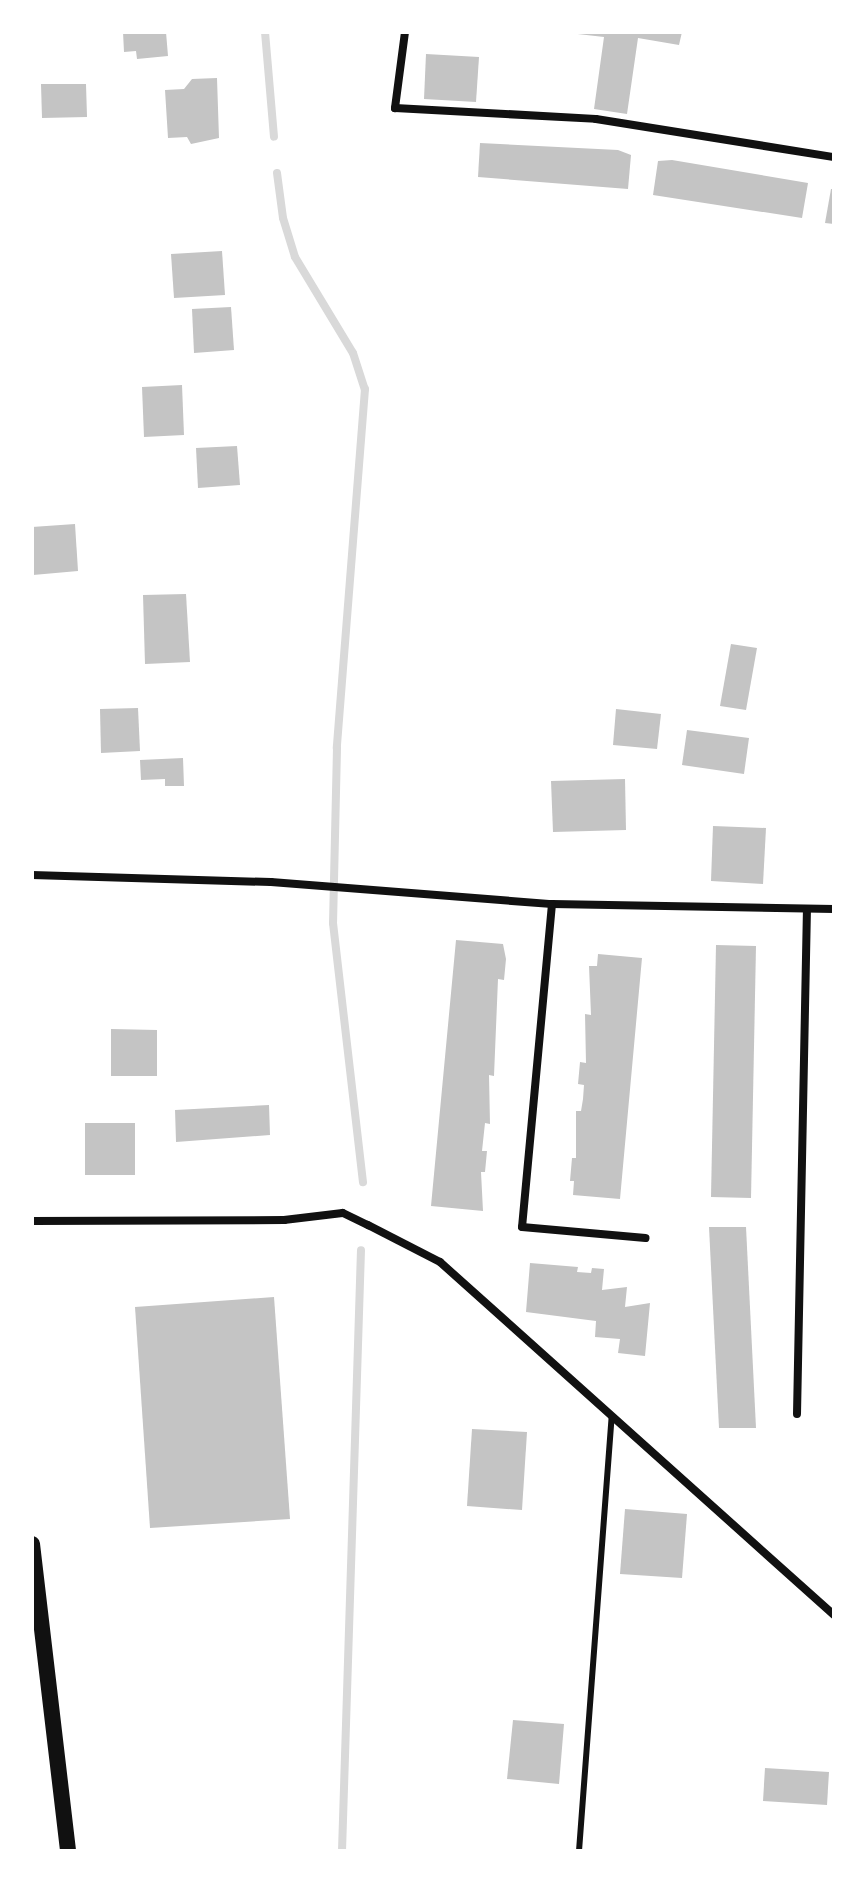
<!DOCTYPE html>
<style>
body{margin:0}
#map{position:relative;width:866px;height:1883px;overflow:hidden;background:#fff;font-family:"Source Sans 3",sans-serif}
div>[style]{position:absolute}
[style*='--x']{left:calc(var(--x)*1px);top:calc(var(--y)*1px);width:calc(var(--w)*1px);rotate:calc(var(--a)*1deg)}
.stream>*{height:8px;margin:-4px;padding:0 4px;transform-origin:4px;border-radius:4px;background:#d9d9d9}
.building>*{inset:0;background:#c4c4c4}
.service>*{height:6px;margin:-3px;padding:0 3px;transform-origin:3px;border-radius:3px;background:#111}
.minor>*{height:8px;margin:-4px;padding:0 4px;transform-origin:4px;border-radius:4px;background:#111}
.secondary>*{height:16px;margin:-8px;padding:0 8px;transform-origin:8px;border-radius:8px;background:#111}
span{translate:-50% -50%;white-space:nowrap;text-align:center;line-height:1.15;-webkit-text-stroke:7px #fff;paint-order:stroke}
.frame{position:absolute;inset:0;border:34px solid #fff;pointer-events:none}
</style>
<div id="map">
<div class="stream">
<i style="--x:265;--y:32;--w:105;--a:85.1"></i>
<i style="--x:277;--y:173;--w:45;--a:82.4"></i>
<i style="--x:283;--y:218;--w:41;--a:72.9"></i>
<i style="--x:295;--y:257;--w:112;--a:58.9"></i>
<i style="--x:353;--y:353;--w:38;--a:72"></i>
<i style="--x:365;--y:389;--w:360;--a:94.5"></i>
<i style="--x:337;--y:748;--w:175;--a:91.3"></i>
<i style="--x:333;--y:923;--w:261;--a:83.4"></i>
<i style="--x:342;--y:1851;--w:601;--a:-88.19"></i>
</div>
<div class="building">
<i style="clip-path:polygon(123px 32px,166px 32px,168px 56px,137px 59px,136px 51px,124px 52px)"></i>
<i style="clip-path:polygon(560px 32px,682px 32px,679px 45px,638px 38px,627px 114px,594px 109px,604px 37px)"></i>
<i style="clip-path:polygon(426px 54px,479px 57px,476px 102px,424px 99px)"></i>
<i style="clip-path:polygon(217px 78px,219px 138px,191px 144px,187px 137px,168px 138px,165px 90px,184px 89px,192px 79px)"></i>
<i style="clip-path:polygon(41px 84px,86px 84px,87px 117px,42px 118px)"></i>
<i style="clip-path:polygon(480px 143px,618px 150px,631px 155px,628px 189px,478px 177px)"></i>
<i style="clip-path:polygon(672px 160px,808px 183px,802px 218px,653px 195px,658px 161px)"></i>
<i style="clip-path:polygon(831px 189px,834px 189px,834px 224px,825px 223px)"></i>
<i style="clip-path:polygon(222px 251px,225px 295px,174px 298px,171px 254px)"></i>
<i style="clip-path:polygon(231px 307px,234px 350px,194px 353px,192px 309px)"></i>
<i style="clip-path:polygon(182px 385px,184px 435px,144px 437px,142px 387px)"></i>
<i style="clip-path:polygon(237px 446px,240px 485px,198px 488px,196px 448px)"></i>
<i style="clip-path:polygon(75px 524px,78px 571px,33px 575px,32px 527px)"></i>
<i style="clip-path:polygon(186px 594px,190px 662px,145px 664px,143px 595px)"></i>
<i style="clip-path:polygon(731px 644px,757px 648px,746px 710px,720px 706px)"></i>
<i style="clip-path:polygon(138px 708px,140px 751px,101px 753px,100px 709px)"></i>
<i style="clip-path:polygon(616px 709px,661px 714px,657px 749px,613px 745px)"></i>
<i style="clip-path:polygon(687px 730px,749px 738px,744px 774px,682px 765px)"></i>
<i style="clip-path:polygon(183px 758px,184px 786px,165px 786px,165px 779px,141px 780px,140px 760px)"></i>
<i style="clip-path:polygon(625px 779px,626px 830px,553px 832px,551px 781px)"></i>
<i style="clip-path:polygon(713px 826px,766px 828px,763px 884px,711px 881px)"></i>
<i style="clip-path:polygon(456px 940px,503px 944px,506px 959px,504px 980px,498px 979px,494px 1076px,489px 1075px,490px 1124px,485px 1123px,482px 1151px,487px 1151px,485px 1172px,481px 1172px,483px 1211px,431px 1206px)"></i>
<i style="clip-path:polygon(716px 945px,756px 946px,751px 1198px,711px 1197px)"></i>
<i style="clip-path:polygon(598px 954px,642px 958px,620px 1199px,573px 1195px,574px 1181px,570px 1181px,572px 1158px,576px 1158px,576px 1111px,581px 1111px,583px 1099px,584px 1085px,578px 1084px,580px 1062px,586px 1063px,585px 1014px,591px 1015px,589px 966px,597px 966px)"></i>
<i style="clip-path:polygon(111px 1029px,157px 1030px,157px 1076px,111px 1076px)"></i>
<i style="clip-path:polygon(269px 1105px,270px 1135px,176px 1142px,175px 1110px)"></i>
<i style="clip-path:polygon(85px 1123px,135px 1123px,135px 1175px,85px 1175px)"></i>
<i style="clip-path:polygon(709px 1227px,746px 1227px,756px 1428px,719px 1428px)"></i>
<i style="clip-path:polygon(530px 1263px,578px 1267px,577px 1272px,591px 1273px,592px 1268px,604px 1269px,602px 1290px,627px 1287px,625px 1307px,650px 1303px,645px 1356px,618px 1353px,620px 1339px,595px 1337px,596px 1321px,526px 1312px)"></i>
<i style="clip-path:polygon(274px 1297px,290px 1519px,150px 1528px,135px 1307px)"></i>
<i style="clip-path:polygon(472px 1429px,527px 1432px,522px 1510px,467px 1506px)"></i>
<i style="clip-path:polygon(625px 1509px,687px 1514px,682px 1578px,620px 1574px)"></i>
<i style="clip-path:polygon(513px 1720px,564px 1724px,559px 1784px,507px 1779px)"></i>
<i style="clip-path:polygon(765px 1768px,829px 1772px,827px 1805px,763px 1801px)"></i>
</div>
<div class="service">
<i style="--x:579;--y:1851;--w:436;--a:-85.7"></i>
</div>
<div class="minor">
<i style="--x:405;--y:32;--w:77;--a:97.5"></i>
<i style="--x:395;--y:108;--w:201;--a:3.1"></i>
<i style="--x:596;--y:119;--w:241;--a:9.1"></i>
<i style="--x:32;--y:875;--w:239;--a:1.7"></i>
<i style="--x:271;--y:882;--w:282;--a:4.5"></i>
<i style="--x:552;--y:904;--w:282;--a:1"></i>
<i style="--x:552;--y:904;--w:324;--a:95.3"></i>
<i style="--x:522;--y:1227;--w:124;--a:5.1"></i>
<i style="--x:32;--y:1221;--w:252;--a:-0.2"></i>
<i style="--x:284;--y:1220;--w:59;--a:-6.8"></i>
<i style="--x:343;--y:1213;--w:28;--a:26"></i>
<i style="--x:368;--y:1225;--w:81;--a:27.2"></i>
<i style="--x:440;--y:1262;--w:529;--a:41.86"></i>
<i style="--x:797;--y:1414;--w:505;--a:-88.87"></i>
</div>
<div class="secondary">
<i style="--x:32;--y:1544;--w:309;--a:83.3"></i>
</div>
<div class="frame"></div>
</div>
